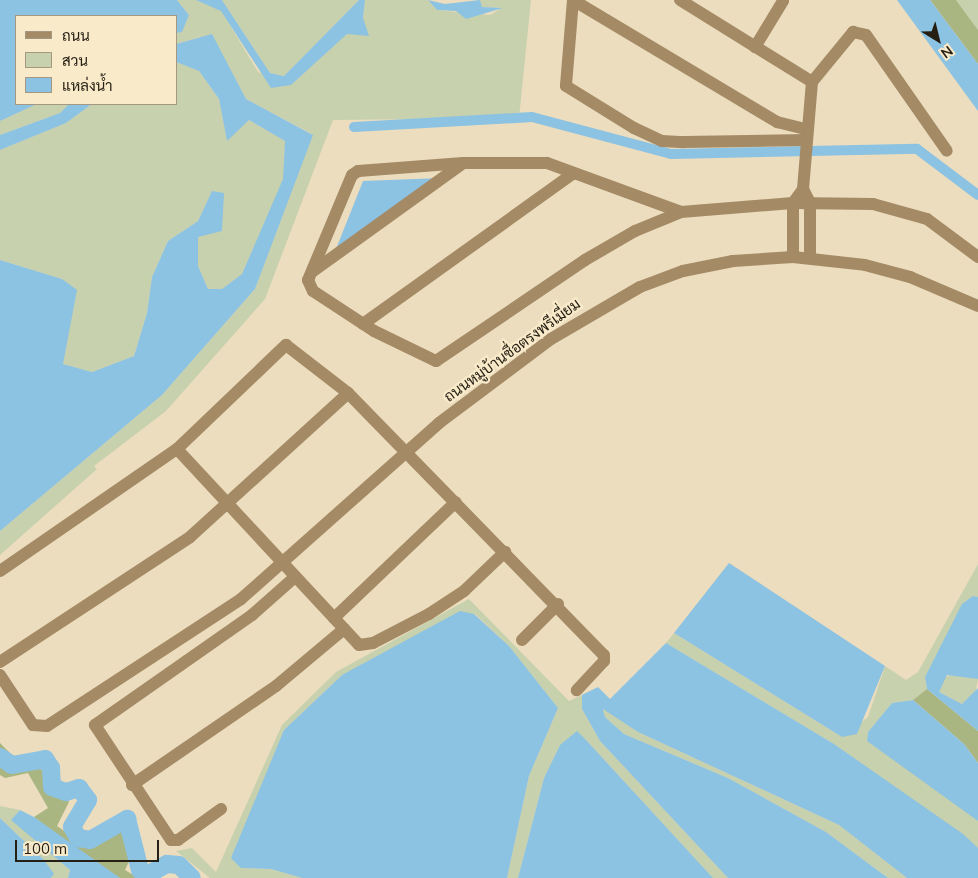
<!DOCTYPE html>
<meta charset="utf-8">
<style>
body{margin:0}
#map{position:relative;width:978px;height:878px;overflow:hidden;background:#ebddbe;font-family:Mulish,Sarabun,sans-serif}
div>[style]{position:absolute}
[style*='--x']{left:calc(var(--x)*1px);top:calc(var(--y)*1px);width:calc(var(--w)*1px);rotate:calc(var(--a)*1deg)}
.green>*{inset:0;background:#c7d1ad}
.forest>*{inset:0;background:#a9b682}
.water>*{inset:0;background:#8cc2e2}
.canal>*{height:10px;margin:-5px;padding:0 5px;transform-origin:5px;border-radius:5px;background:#8cc2e2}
.river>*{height:18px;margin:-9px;padding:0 9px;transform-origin:9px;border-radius:9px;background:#8cc2e2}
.minor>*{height:12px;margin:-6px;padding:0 6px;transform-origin:6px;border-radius:6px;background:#a58a66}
span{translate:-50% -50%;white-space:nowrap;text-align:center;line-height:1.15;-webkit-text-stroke:4.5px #f9eaca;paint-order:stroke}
.street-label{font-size:15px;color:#241e13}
.legend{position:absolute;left:15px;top:15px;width:162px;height:90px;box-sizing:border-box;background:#f9eaca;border:1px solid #a49881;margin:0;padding:6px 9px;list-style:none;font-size:15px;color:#241e13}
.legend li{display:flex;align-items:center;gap:10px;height:25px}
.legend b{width:25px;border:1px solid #a49881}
.north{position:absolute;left:913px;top:15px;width:50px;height:50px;-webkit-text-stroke:4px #f9eaca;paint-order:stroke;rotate:144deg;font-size:14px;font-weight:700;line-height:20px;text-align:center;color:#241e13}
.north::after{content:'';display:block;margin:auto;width:18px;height:22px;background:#241e13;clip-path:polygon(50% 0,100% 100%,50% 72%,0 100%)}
.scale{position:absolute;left:15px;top:840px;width:144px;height:22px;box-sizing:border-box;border:2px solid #241e13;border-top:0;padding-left:6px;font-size:15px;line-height:18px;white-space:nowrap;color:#241e13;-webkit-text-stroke:4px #f9eaca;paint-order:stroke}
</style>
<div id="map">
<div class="green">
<i style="clip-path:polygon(177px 0,196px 0,221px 10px,258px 72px,291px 85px,363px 18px,365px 0,428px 0,437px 10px,490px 15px,502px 8px,481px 7px,480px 0,531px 0,519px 118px,333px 120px,265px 299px,166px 411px,94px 466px,97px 469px,0 555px,0 531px,162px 395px,255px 289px,312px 134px,246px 99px,234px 77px,200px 37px,176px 44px,176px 33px,182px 31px,189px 15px)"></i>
<i style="clip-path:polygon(222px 0,359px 0,284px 76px,270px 73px)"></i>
<i style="clip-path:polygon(956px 0,978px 0,978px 30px)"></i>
<i style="clip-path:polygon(176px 62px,199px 71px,219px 99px,227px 140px,249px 120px,285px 141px,284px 179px,242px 274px,222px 289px,208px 289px,198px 266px,198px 237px,212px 191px,198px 221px,168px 241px,152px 277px,147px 313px,134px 356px,92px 372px,63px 364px,62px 279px,0 260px,0 150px,66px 123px,92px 104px,176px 104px)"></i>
<i style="clip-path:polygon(37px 104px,69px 104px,60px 113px,0 135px,0 121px)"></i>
<i style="clip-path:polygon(978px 564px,978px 597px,973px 596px,925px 677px,927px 689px,913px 700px,892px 703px,868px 732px,867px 741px,965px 808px,978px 821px,978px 848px,834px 744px,666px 643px,674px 633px,842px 737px,868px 717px,885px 666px,906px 680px,918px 672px)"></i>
<i style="clip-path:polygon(469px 599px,569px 701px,582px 695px,582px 709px,600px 741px,728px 878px,713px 878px,587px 741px,560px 745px,544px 778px,518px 878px,507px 878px,529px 776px,558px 708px,509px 646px,475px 614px,342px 675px,284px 730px,241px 868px,271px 869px,302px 878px,210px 878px,176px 851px,192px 848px,216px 872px,282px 725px,336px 672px)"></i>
<i style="clip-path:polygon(954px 673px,978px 679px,975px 695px,962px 704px,939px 692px,942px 679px)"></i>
<i style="clip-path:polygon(603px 708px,638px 732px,839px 825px,907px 878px,888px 878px,826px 832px,728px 778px,624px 734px,605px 717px)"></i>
<i style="clip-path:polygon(0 806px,20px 810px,12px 820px,70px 870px,68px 878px,51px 878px,53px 874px,44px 860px,0 818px)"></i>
</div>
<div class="forest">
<i style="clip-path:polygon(930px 0,956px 0,978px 30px,978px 64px)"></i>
<i style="clip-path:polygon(927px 689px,978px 731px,978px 763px,964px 744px,913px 700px)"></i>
<i style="clip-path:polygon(0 743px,15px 758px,30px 757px,69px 802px,57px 826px,86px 846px,111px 821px,139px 840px,125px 870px,138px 878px,120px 878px,106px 871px,34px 817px,48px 808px,28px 773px,5px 778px,0 775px)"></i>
</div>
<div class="water">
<i style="clip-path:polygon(0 0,177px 0,189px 15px,182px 32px,176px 33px,176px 16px,16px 16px,16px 104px,37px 104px,0 121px)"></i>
<i style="clip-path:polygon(196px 0,222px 0,270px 73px,284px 76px,359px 0,365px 0,363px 18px,369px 36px,347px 34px,291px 85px,271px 88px,221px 11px)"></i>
<i style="clip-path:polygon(428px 0,445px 4px,480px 0,482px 7px,503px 8px,466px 19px,456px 11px,437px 10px)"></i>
<i style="clip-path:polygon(897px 0,930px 0,978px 64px,978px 111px)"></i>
<i style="clip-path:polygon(212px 34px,246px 99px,313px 135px,255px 289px,162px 395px,0 531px,0 260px,62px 279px,77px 290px,63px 364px,92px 372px,134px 356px,147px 313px,152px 277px,168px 241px,198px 221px,212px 191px,224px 193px,222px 231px,198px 237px,198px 266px,208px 289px,222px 289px,242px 274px,283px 179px,285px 141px,249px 120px,227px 141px,219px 99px,199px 71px,176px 62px,176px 44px)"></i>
<i style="clip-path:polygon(69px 104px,92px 104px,66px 123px,0 150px,0 135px,60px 113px)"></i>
<i style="clip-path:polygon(441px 178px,336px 249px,363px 181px)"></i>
<i style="clip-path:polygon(729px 563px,885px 666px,857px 734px,842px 737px,674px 633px)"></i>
<i style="clip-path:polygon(973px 596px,978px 597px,978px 679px,947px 675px,939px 692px,962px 704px,978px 688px,978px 731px,927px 689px,925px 677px,962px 604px)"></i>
<i style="clip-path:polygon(460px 611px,474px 614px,509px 646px,558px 708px,529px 776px,507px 878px,302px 878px,271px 869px,241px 868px,231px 858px,284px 730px,342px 675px)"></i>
<i style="clip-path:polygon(666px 643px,834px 744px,963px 834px,978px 848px,978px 878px,907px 878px,839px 825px,638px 732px,603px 709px,605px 717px,624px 734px,728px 778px,826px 832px,888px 878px,728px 878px,600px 741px,582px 709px,582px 695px,598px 687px,610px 699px)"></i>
<i style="clip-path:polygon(913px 700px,964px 744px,978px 763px,978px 821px,867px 741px,868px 732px,892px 703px)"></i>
<i style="clip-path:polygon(577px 731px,587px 741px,713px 878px,518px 878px,544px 778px,560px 745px)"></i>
<i style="clip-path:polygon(20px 810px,34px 817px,120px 878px,68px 878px,70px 870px,11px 820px)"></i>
<i style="clip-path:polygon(0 818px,44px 860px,54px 874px,51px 878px,0 878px)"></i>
</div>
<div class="canal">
<i style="--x:354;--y:127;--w:178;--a:-3.2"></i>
<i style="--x:532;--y:117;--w:144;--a:14.9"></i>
<i style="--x:671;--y:154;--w:246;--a:-1.2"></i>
<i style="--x:917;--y:149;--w:76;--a:37"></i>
</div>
<div class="river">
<i style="--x:0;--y:757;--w:14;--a:34"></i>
<i style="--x:12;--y:765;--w:34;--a:-10"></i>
<i style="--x:45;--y:759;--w:11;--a:56"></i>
<i style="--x:51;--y:768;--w:19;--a:87"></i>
<i style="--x:52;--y:787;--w:15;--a:20"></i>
<i style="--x:66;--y:792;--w:14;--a:-17"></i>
<i style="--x:79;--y:788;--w:15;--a:53"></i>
<i style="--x:88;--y:800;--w:31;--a:121"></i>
<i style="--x:72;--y:827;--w:13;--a:61"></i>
<i style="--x:78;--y:838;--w:12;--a:9"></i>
<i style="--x:90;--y:840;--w:43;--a:-29.6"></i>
<i style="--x:127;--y:819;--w:53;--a:75.7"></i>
<i style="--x:140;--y:870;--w:9;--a:36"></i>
<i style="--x:147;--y:875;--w:23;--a:-29"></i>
<i style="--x:167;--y:864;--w:12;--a:5"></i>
<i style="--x:179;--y:865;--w:18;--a:45"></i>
</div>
<div class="minor">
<i style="--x:573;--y:0;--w:86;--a:94.7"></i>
<i style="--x:566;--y:86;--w:80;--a:31.7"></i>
<i style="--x:634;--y:128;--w:31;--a:25"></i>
<i style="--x:662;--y:141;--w:22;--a:3"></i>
<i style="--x:684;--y:142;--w:122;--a:-0.9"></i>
<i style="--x:573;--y:0;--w:238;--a:30.9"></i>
<i style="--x:777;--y:122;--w:30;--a:14"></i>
<i style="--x:680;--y:0;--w:155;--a:31.8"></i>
<i style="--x:755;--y:47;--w:54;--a:-58.7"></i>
<i style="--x:803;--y:189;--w:107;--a:-85.2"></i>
<i style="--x:812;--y:82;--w:65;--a:-50.6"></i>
<i style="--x:853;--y:32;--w:13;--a:13"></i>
<i style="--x:866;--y:35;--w:141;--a:55.1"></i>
<i style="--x:681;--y:212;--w:143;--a:-159.9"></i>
<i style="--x:547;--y:163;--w:84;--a:180"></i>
<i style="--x:463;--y:163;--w:105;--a:175.6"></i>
<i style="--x:358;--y:171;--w:7;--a:146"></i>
<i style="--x:352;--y:175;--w:114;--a:112.7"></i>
<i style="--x:308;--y:280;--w:12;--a:66"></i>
<i style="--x:313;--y:291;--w:73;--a:33.3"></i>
<i style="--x:374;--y:331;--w:69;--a:25.8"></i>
<i style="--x:436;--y:361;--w:180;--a:-34.1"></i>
<i style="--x:585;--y:260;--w:58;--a:-30.1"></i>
<i style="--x:635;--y:231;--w:50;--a:-22.4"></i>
<i style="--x:681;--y:212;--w:112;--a:-4.6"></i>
<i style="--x:793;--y:203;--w:80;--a:0.7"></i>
<i style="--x:873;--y:204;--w:56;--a:15.5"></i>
<i style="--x:927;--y:219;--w:64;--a:36.7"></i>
<i style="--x:793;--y:257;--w:54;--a:-90"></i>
<i style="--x:793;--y:203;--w:17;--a:-54"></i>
<i style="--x:803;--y:189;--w:16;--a:63"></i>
<i style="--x:810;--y:203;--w:55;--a:90"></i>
<i style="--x:312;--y:272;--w:185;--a:-35.8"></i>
<i style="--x:363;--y:324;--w:259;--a:-35.6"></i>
<i style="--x:177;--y:449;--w:267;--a:47.1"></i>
<i style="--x:359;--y:645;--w:14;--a:-8"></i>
<i style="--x:373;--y:643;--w:63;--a:-27.4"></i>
<i style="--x:429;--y:614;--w:42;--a:-33.3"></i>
<i style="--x:464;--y:591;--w:57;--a:-43.6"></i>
<i style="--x:0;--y:571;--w:215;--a:-34.6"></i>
<i style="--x:177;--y:449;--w:151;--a:-43.7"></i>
<i style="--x:286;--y:345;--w:78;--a:37.7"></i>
<i style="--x:348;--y:393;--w:366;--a:45.7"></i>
<i style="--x:604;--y:655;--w:6;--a:90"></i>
<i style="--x:604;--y:661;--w:40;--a:133"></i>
<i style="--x:334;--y:618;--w:168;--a:-43.6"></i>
<i style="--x:522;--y:640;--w:51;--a:-45"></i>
<i style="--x:0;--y:662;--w:227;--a:-33.3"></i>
<i style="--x:190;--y:537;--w:214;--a:-42.3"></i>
<i style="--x:0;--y:675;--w:60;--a:56.6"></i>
<i style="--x:33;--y:725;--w:14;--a:4"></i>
<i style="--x:47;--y:726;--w:232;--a:-33.2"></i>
<i style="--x:241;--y:599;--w:265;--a:-41.6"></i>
<i style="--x:439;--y:423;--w:140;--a:-36.9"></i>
<i style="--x:551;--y:339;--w:103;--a:-30.3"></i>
<i style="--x:640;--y:287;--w:46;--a:-20.4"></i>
<i style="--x:683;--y:271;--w:51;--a:-11.3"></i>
<i style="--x:733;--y:261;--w:60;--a:-3.8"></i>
<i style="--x:793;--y:257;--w:72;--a:6.3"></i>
<i style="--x:865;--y:265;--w:47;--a:14.9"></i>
<i style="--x:910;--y:277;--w:74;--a:23.1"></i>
<i style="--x:132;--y:785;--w:175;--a:-34.5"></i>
<i style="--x:276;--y:686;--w:89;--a:-40"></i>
<i style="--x:221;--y:809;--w:53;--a:144.2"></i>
<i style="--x:178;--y:840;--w:7;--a:180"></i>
<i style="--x:171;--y:840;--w:138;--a:-123.5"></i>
<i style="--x:95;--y:725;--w:192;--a:-35"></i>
<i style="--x:252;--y:615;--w:57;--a:-41.5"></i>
</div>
<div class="street-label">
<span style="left:512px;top:350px;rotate:-36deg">ถนนหมู่บ้านซื่อตรงพรีเมี่ยม</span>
</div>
<ul class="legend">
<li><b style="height:6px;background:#a58a66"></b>ถนน</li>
<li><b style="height:14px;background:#c7d1ad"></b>สวน</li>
<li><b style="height:14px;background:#8cc2e2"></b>แหล่งน้ำ</li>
</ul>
<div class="north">N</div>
<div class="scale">100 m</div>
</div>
